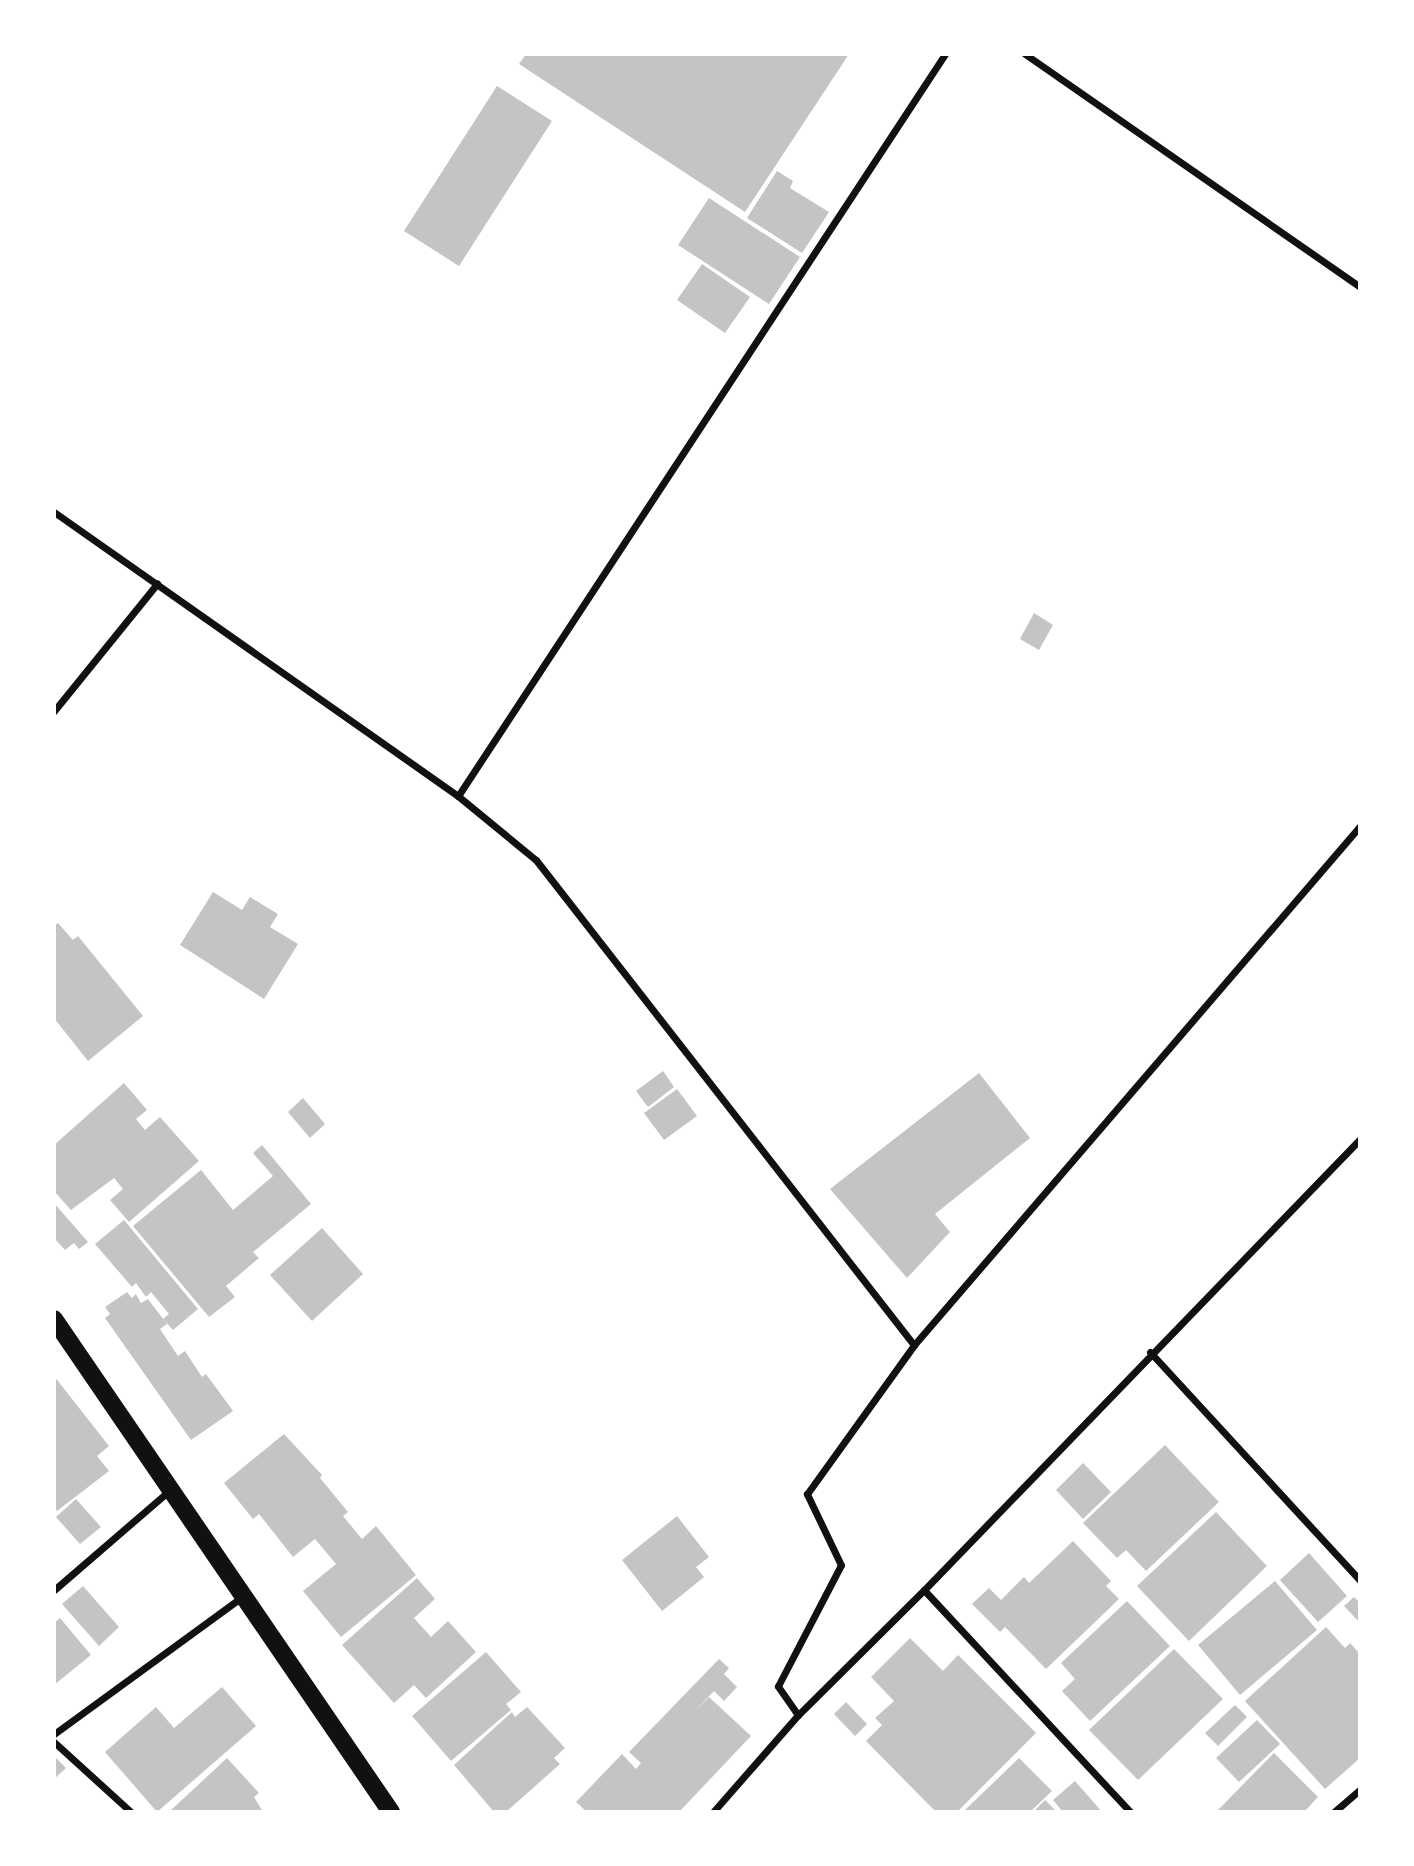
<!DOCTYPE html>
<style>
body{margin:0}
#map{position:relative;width:1414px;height:1866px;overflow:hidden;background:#fff;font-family:Montserrat,sans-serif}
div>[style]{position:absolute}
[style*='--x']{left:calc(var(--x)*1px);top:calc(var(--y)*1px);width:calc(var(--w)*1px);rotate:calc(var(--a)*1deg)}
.building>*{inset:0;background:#c4c4c4}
.minor>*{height:7px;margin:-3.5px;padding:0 3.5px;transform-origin:3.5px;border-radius:3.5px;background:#111}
.primary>*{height:18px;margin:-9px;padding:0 9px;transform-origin:9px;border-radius:9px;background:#111}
span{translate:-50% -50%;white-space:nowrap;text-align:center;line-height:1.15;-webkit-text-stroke:5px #fff;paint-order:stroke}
.frame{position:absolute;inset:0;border:56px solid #fff;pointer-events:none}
</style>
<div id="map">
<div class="building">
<i style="clip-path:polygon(526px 54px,849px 54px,745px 212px,519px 64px)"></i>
<i style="clip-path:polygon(497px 86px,552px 121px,459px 266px,404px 231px)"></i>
<i style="clip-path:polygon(777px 171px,793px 181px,790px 188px,829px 212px,802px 253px,747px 218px)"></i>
<i style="clip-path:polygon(709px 198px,800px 257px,769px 304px,678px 245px)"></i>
<i style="clip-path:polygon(702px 264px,750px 297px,725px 333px,677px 300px)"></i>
<i style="clip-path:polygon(1034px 613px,1053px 625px,1039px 650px,1020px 639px)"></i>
<i style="clip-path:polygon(213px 892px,242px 910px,250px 897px,278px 914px,270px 927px,298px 944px,264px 999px,180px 945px)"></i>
<i style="clip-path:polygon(58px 923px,73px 940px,78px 936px,143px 1016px,88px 1061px,54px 1018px,54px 926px)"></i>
<i style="clip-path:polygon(663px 1071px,674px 1087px,648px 1107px,636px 1091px)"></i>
<i style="clip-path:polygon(979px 1073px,1030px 1138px,935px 1214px,950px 1232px,907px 1278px,830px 1189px)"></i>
<i style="clip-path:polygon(124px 1083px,147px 1110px,136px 1119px,145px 1130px,160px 1117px,199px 1161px,129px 1222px,110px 1200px,123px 1189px,114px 1178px,71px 1210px,54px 1191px,54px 1145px)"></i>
<i style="clip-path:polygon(677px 1089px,697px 1116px,664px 1140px,644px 1113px)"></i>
<i style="clip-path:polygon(303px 1098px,325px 1124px,310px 1138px,288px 1112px)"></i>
<i style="clip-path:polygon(262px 1145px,311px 1204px,253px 1252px,259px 1258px,226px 1286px,235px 1297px,209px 1317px,133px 1226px,201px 1170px,233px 1210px,273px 1176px,253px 1153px)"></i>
<i style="clip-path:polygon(54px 1203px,88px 1242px,79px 1249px,74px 1243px,65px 1250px,54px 1238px)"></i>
<i style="clip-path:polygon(124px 1220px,198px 1309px,173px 1330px,163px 1319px,169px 1314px,151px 1292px,146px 1297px,136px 1283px,132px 1287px,95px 1244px)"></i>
<i style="clip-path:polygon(322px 1228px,363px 1274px,312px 1321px,270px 1275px)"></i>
<i style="clip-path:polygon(127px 1292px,132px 1298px,136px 1294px,141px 1303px,148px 1299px,167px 1324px,160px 1329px,178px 1356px,185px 1351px,202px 1377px,206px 1374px,233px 1411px,191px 1440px,105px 1318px,110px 1314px,105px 1307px)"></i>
<i style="clip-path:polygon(54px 1376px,109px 1446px,97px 1456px,109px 1471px,57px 1511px,54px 1508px)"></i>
<i style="clip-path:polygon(284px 1434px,322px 1475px,320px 1478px,348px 1512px,343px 1516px,362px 1539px,376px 1526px,416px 1575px,341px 1637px,303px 1591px,336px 1564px,315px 1539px,293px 1557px,259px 1514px,253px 1519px,224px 1483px)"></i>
<i style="clip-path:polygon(1165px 1445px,1219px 1502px,1146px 1571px,1126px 1550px,1117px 1558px,1083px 1523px)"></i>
<i style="clip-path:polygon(1083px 1463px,1111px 1492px,1083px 1519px,1056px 1490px)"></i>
<i style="clip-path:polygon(76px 1499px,101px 1527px,80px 1544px,56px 1517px)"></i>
<i style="clip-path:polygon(1216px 1512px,1267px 1566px,1189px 1641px,1137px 1586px)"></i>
<i style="clip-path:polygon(677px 1516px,709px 1557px,696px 1567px,704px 1577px,662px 1611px,622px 1560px)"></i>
<i style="clip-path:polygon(1073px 1541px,1111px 1581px,1106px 1586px,1119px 1599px,1046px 1669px,1005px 1627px,1000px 1632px,972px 1604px,989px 1588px,1001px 1600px,1024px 1577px,1029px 1583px)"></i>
<i style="clip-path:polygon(1309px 1553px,1347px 1596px,1318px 1622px,1280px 1580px)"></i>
<i style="clip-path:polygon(417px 1578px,435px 1599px,414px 1618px,431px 1637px,448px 1621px,476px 1652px,426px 1698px,414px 1685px,394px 1703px,342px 1645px)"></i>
<i style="clip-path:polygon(1275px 1581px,1317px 1630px,1240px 1695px,1198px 1645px)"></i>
<i style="clip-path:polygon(83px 1586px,119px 1627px,99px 1646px,62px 1604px)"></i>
<i style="clip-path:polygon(1354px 1597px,1360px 1603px,1360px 1623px,1344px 1606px)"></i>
<i style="clip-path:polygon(1127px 1601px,1170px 1646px,1090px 1721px,1062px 1691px,1075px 1679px,1061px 1663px)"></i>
<i style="clip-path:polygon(60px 1618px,91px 1655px,54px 1685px,54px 1623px)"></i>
<i style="clip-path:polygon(1326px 1627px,1345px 1648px,1350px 1643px,1360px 1654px,1360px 1758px,1325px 1789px,1245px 1701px)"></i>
<i style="clip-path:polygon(910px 1638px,943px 1671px,958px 1655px,1036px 1733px,957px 1812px,936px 1812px,866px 1741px,882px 1725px,875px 1718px,894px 1701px,871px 1677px)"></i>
<i style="clip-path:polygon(1174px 1649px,1223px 1699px,1138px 1780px,1089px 1730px)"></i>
<i style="clip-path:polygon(486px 1652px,521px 1692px,506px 1704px,511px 1710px,451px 1761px,412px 1716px)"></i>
<i style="clip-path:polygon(719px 1659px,729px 1668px,724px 1674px,737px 1687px,724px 1701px,714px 1691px,692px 1714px,709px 1697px,751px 1736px,679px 1812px,587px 1812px,576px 1802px,622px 1754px,636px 1769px,641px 1763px,629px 1752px)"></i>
<i style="clip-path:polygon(222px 1687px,256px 1726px,157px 1812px,105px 1752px,156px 1707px,174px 1728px)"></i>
<i style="clip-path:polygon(846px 1702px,867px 1724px,855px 1736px,834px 1714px)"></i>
<i style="clip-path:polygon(1235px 1705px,1247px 1717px,1218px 1746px,1205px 1733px)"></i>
<i style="clip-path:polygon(527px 1707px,565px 1748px,554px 1758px,560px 1764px,506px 1812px,494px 1812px,454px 1765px,512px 1712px,515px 1717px)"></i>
<i style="clip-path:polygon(1257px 1720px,1280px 1744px,1239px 1782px,1216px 1758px)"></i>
<i style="clip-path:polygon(1274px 1753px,1318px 1797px,1304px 1812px,1216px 1812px)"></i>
<i style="clip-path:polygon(54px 1756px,66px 1768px,54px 1779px)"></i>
<i style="clip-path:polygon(227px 1758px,259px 1793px,254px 1797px,263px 1812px,169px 1812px)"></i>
<i style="clip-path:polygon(1019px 1758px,1052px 1791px,1030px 1812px,963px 1812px)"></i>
<i style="clip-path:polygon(1075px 1781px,1102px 1812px,1063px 1812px,1053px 1800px)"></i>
<i style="clip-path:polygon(1045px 1800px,1057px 1812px,1033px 1812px)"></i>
</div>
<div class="minor">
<i style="--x:1025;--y:54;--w:408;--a:34.8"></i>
<i style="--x:54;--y:512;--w:494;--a:35.1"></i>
<i style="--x:458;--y:796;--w:101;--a:39.4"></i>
<i style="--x:536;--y:860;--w:615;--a:52.07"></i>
<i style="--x:54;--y:711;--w:164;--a:-51"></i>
<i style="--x:458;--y:796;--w:888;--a:-56.72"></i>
<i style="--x:1150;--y:1352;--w:310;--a:47.4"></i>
<i style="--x:54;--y:1590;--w:153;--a:-40.8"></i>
<i style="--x:924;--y:1590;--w:303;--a:47.1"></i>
<i style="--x:798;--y:1715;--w:35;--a:-125"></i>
<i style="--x:778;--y:1686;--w:136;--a:-62.5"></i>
<i style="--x:841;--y:1565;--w:79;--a:-115.6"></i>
<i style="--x:807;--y:1494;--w:183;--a:-54.3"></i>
<i style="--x:914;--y:1345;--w:684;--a:-49.33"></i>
<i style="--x:54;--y:1734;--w:234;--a:-36.1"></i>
<i style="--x:54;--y:1742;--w:104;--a:42.3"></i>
<i style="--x:713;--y:1812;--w:129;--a:-48.8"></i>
<i style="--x:798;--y:1715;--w:177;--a:-44.8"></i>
<i style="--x:924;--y:1590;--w:627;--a:-45.97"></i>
<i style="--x:1334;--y:1812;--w:35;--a:-41"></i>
</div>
<div class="primary">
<i style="--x:54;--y:1319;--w:597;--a:55.64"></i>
</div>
<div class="frame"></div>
</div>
